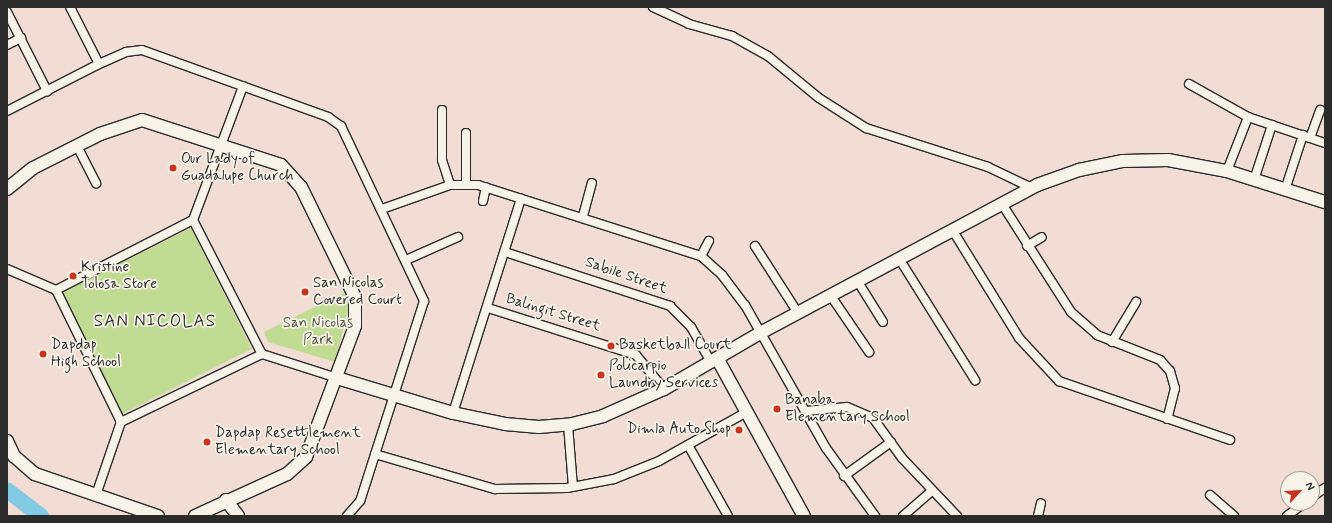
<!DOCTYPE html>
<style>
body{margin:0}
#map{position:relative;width:1332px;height:523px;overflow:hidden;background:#f1ddd3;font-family:Mynerve,sans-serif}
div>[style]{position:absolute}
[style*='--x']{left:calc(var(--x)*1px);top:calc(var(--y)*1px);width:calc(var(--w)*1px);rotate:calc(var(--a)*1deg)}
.green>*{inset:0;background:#c0db92}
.river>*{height:16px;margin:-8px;padding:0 8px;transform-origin:8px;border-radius:8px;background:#83cae5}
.roads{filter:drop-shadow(1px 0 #2b2b2b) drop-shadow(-1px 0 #2b2b2b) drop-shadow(0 1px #2b2b2b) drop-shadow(0 -1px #2b2b2b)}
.street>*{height:8px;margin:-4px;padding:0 4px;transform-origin:4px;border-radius:4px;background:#f7f3e8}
.secondary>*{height:12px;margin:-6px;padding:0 6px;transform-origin:6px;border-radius:6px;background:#f7f3e8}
.dots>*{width:11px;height:11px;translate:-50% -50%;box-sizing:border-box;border:2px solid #f7f3e8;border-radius:50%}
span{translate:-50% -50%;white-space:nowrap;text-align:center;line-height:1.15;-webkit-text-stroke:3.5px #f7f3e8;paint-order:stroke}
.poi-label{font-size:15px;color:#2b2b2b}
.left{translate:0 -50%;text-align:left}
.right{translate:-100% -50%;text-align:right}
.street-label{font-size:15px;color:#2b2b2b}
.park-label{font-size:15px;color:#505745}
.quarter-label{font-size:17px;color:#2b2b2b;letter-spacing:1px}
.frame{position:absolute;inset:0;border:8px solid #2b2b2b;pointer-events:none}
.north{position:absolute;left:1280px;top:471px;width:40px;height:40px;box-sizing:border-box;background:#f7f3e8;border:1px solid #a5a39c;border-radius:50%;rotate:64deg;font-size:11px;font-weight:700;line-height:16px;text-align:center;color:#2b2b2b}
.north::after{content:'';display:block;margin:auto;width:14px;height:18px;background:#c8321e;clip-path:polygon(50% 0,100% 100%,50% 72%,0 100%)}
</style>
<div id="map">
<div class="green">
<i style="clip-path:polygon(191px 228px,252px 349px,122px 414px,61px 293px)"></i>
<i style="clip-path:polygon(345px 292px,350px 303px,335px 362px,268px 342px,264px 332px)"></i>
</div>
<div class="river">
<i style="--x:7;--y:490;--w:43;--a:37.4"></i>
</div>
<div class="roads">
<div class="street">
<i style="--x:70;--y:7;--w:64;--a:63"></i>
<i style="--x:653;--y:7;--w:40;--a:25"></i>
<i style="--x:689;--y:24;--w:45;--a:15.6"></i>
<i style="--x:732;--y:36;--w:41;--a:29.1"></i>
<i style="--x:768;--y:56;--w:66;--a:39.5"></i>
<i style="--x:819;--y:98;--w:56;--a:32.6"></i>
<i style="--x:866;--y:128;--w:128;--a:17.7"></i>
<i style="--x:988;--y:167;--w:49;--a:25.5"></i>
<i style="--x:7;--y:12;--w:89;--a:63.1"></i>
<i style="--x:7;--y:45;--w:16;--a:-27"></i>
<i style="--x:1189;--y:84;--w:68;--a:29.2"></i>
<i style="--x:1248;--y:117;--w:81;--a:18.7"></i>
<i style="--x:442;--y:110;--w:50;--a:90"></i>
<i style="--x:442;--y:160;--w:26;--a:72"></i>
<i style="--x:7;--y:111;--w:103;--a:-27.1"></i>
<i style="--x:99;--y:64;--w:30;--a:-24"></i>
<i style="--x:126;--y:52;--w:16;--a:-7"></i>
<i style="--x:142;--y:50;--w:198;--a:19.8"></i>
<i style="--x:328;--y:117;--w:16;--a:35"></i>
<i style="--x:341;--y:126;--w:194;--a:64.6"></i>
<i style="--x:424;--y:301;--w:210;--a:107.7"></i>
<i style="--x:360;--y:501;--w:20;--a:131"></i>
<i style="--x:1310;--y:138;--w:30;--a:-70"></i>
<i style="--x:77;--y:146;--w:42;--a:62.8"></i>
<i style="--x:1227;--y:171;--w:58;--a:-68.7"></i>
<i style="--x:1254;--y:180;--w:58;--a:-71.9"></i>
<i style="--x:466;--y:184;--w:51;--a:-90"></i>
<i style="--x:1285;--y:190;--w:58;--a:-71.9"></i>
<i style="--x:483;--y:201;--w:14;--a:-78"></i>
<i style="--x:1002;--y:204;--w:128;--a:57.4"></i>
<i style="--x:1071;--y:312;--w:35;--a:41"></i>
<i style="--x:1097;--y:335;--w:68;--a:21.6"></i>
<i style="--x:1160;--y:360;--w:15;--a:48"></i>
<i style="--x:1170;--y:371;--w:18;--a:74"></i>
<i style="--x:1175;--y:388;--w:32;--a:104"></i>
<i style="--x:382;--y:209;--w:72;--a:-19.4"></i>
<i style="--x:450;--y:185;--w:28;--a:0"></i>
<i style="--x:478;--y:185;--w:234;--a:17.7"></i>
<i style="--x:701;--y:256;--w:28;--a:42"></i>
<i style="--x:722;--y:275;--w:38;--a:53"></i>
<i style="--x:745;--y:305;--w:164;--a:60.5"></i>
<i style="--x:826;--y:448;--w:84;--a:54.2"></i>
<i style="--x:583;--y:216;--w:34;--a:-75"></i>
<i style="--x:193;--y:220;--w:151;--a:62.8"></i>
<i style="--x:262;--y:354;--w:157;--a:154.3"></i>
<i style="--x:121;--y:422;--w:147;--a:-116.2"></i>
<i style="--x:56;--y:290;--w:154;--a:-27.1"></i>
<i style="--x:193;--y:220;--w:143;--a:-69.5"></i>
<i style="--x:953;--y:231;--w:126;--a:58.3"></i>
<i style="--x:1019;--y:338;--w:59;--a:47.1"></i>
<i style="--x:1059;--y:381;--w:181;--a:19"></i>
<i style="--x:755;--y:246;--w:80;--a:57.3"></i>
<i style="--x:1027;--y:246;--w:17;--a:-31"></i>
<i style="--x:505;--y:252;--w:174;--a:18.1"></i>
<i style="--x:670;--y:306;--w:30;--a:45"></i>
<i style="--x:691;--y:327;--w:40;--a:60.3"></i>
<i style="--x:701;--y:256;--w:17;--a:-62"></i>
<i style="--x:406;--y:260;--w:57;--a:-23.9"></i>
<i style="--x:900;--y:260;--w:142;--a:58"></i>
<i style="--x:7;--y:269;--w:53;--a:23.2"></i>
<i style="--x:858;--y:282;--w:47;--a:58"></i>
<i style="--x:831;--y:296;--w:68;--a:55.8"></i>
<i style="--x:488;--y:308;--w:155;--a:17.6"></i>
<i style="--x:636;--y:355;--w:44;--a:50.5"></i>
<i style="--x:1112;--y:342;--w:47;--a:-59"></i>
<i style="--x:262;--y:354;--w:79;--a:17.7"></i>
<i style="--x:806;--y:411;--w:41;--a:-5.6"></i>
<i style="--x:847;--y:407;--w:28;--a:23"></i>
<i style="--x:873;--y:418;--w:49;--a:54.1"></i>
<i style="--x:902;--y:458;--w:80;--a:46.5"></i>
<i style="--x:453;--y:413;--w:225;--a:-72.4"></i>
<i style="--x:568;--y:425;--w:62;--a:85.4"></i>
<i style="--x:688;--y:445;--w:81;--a:60.6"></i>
<i style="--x:375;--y:454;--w:125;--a:16.3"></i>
<i style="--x:495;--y:489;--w:72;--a:-0.8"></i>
<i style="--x:567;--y:488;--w:48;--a:-10.8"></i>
<i style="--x:614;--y:479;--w:48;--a:-21.8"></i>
<i style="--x:659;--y:461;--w:98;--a:-29.2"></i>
<i style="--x:844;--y:476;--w:58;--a:-35.9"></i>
<i style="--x:96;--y:495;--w:77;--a:-71.1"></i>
<i style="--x:1210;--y:495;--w:32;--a:41"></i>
<i style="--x:1312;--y:497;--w:16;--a:-35"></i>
<i style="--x:903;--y:516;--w:38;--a:-41"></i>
<i style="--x:1038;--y:516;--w:13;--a:-77"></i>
<i style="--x:1287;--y:516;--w:21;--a:-37"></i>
</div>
<div class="secondary">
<i style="--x:7;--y:189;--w:33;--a:-39"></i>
<i style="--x:33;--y:168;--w:75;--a:-26.9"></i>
<i style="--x:100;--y:134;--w:44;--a:-18.4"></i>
<i style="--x:142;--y:120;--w:146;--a:17.9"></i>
<i style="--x:281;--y:165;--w:30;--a:48"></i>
<i style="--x:301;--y:187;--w:123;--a:63.9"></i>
<i style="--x:355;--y:297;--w:29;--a:90"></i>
<i style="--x:355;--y:326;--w:140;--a:110.5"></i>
<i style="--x:306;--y:457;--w:25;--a:138"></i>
<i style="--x:287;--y:474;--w:101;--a:155.5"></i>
<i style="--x:717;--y:358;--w:180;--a:61.2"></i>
<i style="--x:337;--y:378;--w:121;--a:16.8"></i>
<i style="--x:453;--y:413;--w:53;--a:11.9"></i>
<i style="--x:505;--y:424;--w:34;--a:5"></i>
<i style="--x:539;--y:427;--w:33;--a:-5"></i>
<i style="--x:572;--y:424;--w:32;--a:-14"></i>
<i style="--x:603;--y:416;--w:67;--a:-23.9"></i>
<i style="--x:664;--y:389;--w:113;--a:-30.2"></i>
<i style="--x:762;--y:332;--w:312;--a:-28.1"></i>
<i style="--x:1037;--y:185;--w:45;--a:-19.7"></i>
<i style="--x:1079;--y:170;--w:45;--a:-11.6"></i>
<i style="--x:1123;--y:161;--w:45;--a:-1.3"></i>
<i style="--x:1168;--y:160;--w:60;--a:10.6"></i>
<i style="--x:1227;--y:171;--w:103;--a:17.6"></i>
<i style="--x:7;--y:441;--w:17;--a:65"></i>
<i style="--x:14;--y:456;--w:28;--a:41"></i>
<i style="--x:35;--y:474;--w:130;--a:18.9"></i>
<i style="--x:226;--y:500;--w:20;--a:53"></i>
</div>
</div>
<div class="dots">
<i style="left:173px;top:168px;background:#c8321e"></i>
<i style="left:73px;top:276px;background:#c8321e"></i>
<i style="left:305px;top:292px;background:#c8321e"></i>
<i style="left:611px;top:346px;background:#c8321e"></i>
<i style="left:43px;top:354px;background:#c8321e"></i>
<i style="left:601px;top:375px;background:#c8321e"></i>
<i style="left:777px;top:409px;background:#c8321e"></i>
<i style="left:739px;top:430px;background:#c8321e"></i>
<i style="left:207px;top:442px;background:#c8321e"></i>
</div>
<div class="poi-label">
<span class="left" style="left:181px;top:168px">Our Lady of<br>Guadalupe Church</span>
<span class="left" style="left:81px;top:276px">Kristine<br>Tolosa Store</span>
<span class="left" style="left:313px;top:292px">San Nicolas<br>Covered Court</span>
<span class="left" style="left:51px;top:354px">Dapdap<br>High School</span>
<span class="left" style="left:619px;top:346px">Basketball Court</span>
<span class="left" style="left:609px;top:375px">Policarpio<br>Laundry Services</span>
<span class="left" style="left:785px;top:409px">Banaba<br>Elementary School</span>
<span class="right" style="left:731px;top:430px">Dimla Auto Shop</span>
<span class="left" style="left:215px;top:442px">Dapdap Resettlement<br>Elementary School</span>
</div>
<div class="street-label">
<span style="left:626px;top:276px;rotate:19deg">Sabile Street</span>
<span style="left:553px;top:313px;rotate:17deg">Balingit Street</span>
</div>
<div class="park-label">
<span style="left:318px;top:332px">San Nicolas<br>Park</span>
</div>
<div class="quarter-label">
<span style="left:155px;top:322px">SAN NICOLAS</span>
</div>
<div class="frame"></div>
<div class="north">N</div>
</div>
